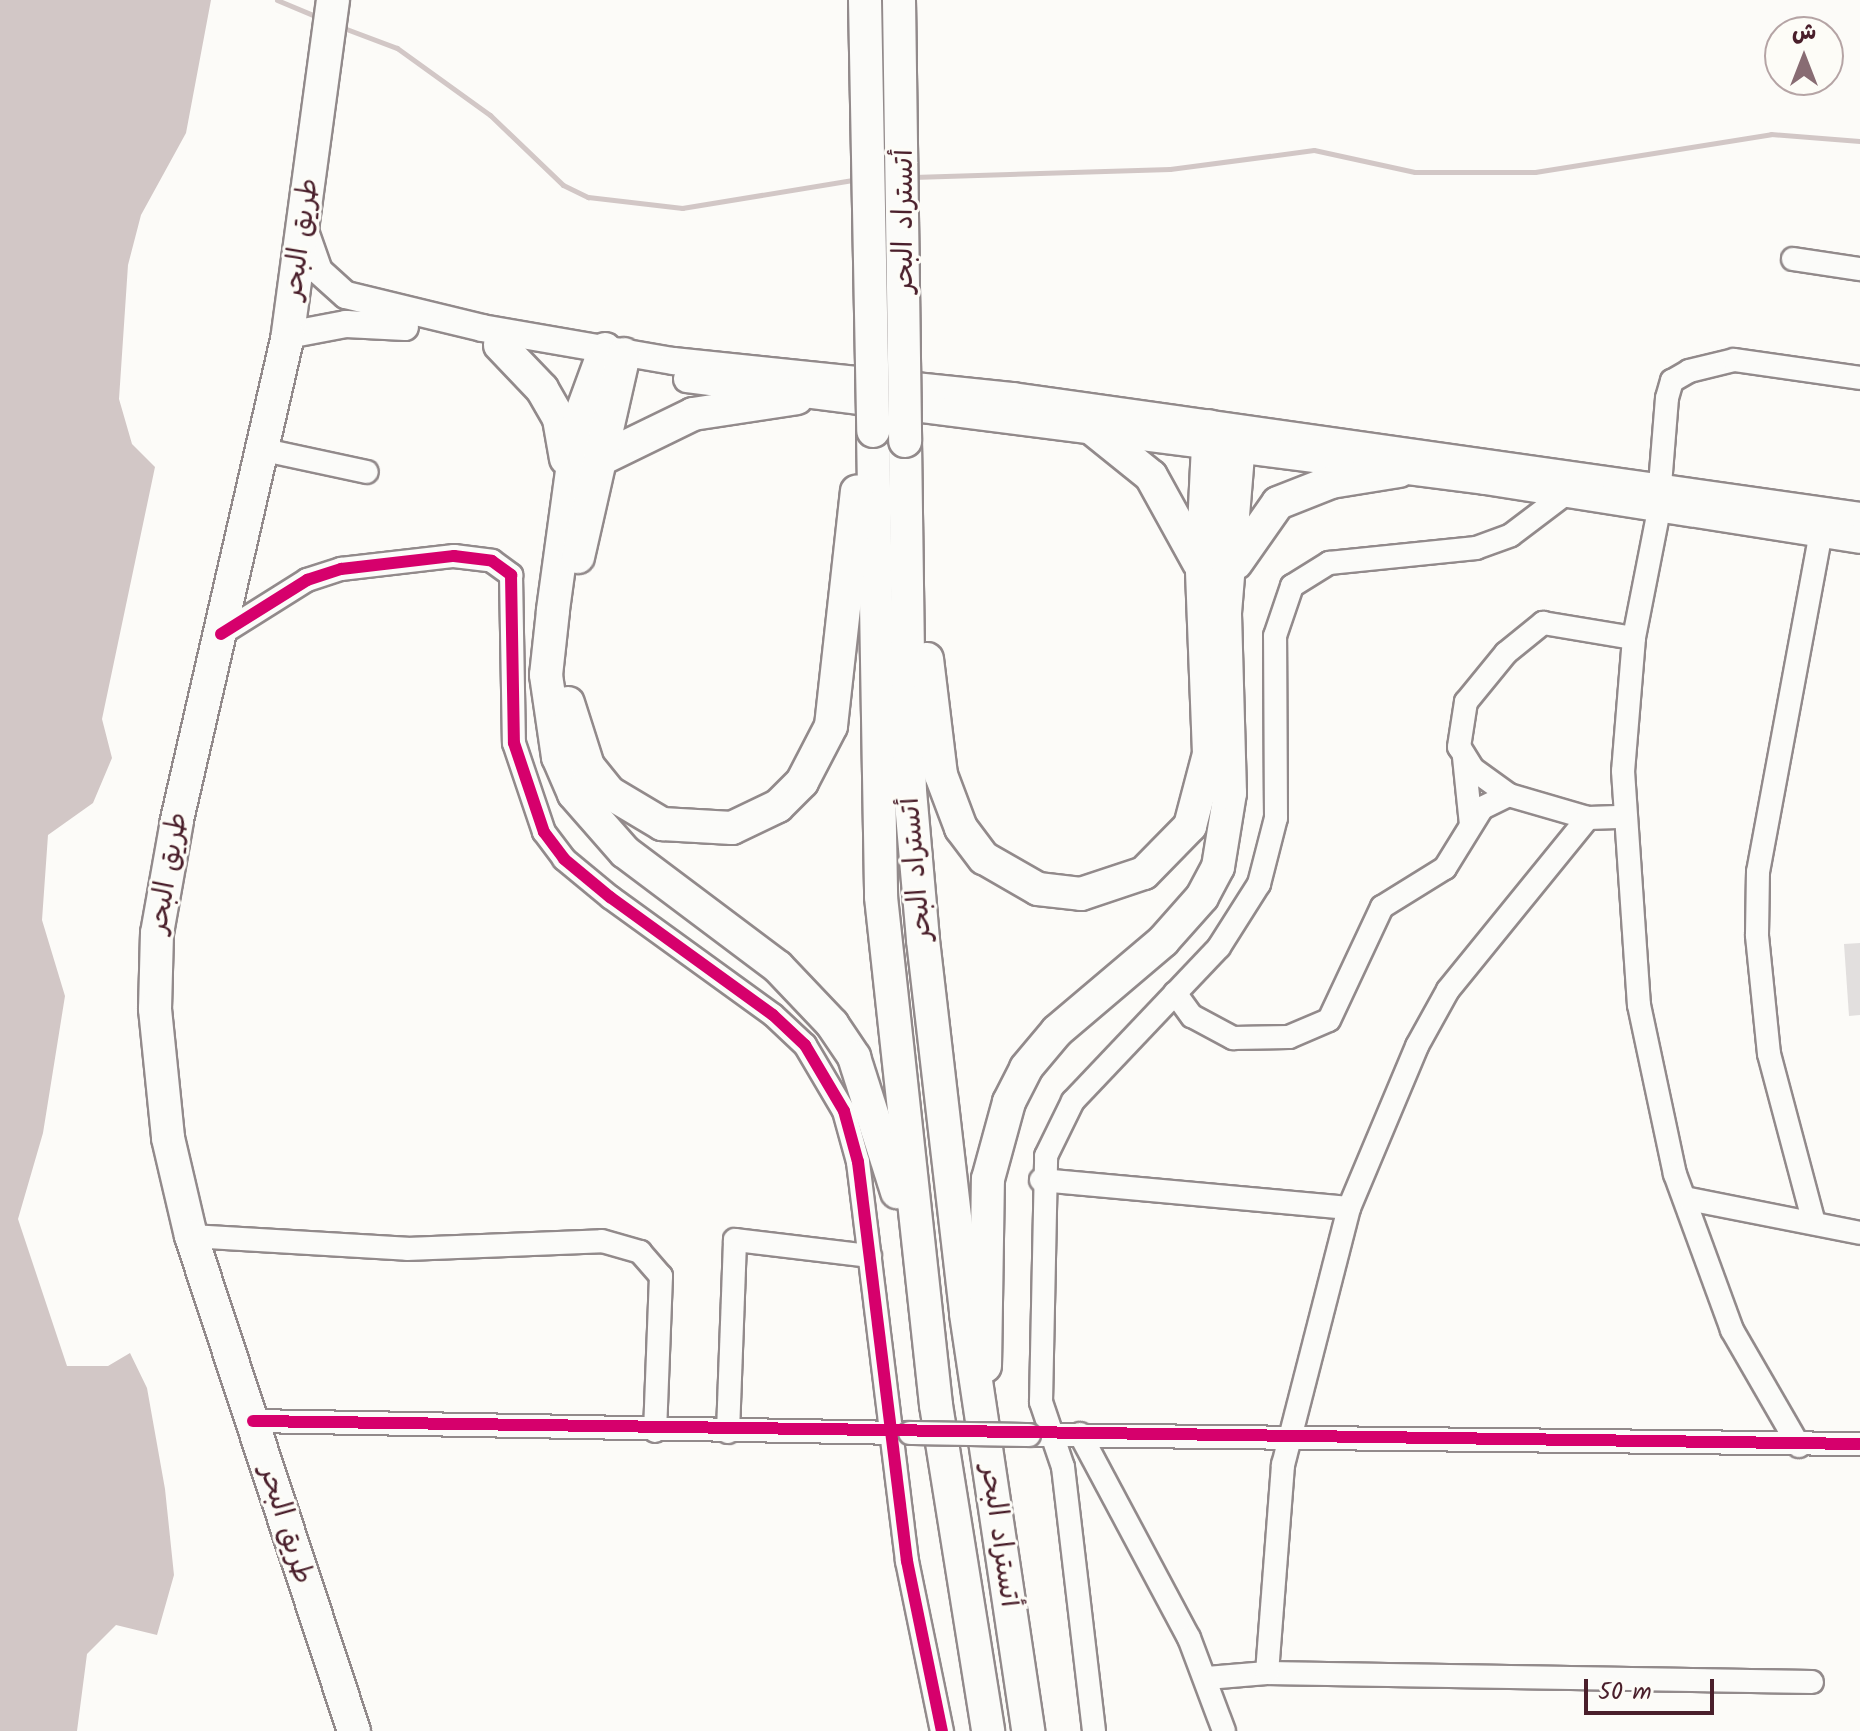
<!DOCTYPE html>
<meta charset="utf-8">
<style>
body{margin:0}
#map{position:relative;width:1860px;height:1731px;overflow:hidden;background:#fcfbf8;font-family:Kalam,"Playpen Sans Arabic",sans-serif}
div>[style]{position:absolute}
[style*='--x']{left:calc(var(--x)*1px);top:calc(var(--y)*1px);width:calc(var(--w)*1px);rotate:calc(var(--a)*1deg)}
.water>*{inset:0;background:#d2c7c6}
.stream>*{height:5px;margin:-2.5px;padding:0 2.5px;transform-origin:2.5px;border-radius:2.5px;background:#d2c7c6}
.building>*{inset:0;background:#e2dfde}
.roads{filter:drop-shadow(2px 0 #928a8b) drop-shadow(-2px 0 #928a8b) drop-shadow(0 2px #928a8b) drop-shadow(0 -2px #928a8b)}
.minor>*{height:22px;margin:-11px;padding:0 11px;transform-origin:11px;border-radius:11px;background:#fbfbf9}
.major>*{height:26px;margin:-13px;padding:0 13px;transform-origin:13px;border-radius:13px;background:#fbfbf9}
.highway>*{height:32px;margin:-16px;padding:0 16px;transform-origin:16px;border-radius:16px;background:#fbfbf9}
.bridges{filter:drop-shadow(2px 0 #928a8b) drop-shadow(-2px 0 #928a8b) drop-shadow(0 2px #928a8b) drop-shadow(0 -2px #928a8b)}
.minor-bridge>*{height:22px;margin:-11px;padding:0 11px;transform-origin:11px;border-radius:11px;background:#fbfbf9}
.highway-bridge>*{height:32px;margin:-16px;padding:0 16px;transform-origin:16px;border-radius:16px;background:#fbfbf9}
.cycleway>*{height:12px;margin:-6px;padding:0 6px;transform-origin:6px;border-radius:6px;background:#d6006c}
span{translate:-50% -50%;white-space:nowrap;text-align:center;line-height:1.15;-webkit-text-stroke:6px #fdfcf7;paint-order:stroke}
.street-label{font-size:28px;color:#4a1f2b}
.north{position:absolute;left:1764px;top:16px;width:80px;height:80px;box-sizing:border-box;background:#fdfcf7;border:2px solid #b5a4a5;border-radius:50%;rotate:0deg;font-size:22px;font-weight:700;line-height:32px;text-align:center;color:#4a1f2b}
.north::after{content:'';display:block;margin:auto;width:28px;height:36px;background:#886c73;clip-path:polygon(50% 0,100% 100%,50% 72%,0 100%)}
.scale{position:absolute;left:1584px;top:1679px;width:130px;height:36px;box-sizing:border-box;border:4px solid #4a1f2b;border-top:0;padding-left:10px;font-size:24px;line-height:28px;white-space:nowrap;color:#4a1f2b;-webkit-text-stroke:6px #fdfcf7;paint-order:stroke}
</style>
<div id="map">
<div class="water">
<i style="clip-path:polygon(0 0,211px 0,186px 133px,141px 215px,128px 265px,119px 399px,132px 444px,155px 467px,102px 719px,112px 758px,93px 803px,48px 835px,42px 920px,65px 996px,43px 1133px,18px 1219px,67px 1366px,108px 1366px,130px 1353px,147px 1388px,165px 1489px,174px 1575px,157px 1635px,116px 1625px,87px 1654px,77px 1731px,0 1731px)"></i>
</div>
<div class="stream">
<i style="--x:277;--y:0;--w:47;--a:22.7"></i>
<i style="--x:341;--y:27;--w:60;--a:20.6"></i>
<i style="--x:397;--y:48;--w:115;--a:35.8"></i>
<i style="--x:490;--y:115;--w:101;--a:43.8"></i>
<i style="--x:563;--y:185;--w:28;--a:26"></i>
<i style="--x:588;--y:197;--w:95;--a:6.7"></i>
<i style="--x:682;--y:208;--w:179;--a:-9.3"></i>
<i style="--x:913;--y:177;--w:257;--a:-1.8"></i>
<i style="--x:1170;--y:169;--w:145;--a:-7.5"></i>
<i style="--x:1314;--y:150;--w:103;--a:12.3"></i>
<i style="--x:1415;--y:172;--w:120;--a:0"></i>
<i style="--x:1535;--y:172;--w:239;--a:-9.1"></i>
<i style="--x:1771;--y:134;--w:89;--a:4.5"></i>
</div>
<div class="building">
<i style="clip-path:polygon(1860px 943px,1860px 1015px,1849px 1016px,1844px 944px)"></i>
</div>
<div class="roads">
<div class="minor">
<i style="--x:1793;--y:259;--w:68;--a:8.5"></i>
<i style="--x:260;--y:449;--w:109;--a:12.1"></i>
<i style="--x:1660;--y:485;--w:87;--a:-85.4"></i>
<i style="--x:1667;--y:398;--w:18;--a:-74"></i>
<i style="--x:1672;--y:381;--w:20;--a:-30"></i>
<i style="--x:1689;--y:371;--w:46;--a:-13.7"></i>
<i style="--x:1734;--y:360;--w:127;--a:8.1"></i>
<i style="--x:1659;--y:510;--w:130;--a:101.1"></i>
<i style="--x:1634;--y:638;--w:133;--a:94.7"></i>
<i style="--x:1623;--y:771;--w:235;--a:86.1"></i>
<i style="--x:1639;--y:1005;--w:173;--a:78"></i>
<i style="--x:1675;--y:1174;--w:166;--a:69.9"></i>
<i style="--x:1732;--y:1330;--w:134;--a:60"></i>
<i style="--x:221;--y:634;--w:102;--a:-32.1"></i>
<i style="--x:307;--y:580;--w:36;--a:-18"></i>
<i style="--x:341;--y:569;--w:114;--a:-6.6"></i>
<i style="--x:454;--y:556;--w:38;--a:7"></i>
<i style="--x:492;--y:561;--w:24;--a:36"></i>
<i style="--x:511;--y:575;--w:168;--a:89"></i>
<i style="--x:514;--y:743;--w:94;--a:71.4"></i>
<i style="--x:544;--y:832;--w:34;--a:53"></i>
<i style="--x:564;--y:859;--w:60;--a:39.6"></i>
<i style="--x:610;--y:897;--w:201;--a:35.9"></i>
<i style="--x:773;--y:1015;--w:44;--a:43.2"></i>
<i style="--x:805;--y:1045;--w:77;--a:59.4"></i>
<i style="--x:844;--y:1111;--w:53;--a:74.6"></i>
<i style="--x:858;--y:1162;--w:402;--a:83"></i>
<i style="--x:907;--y:1561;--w:174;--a:78.4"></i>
<i style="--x:1464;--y:757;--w:68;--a:84.1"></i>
<i style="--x:1588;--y:818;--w:82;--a:-163.8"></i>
<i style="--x:1509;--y:795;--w:44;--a:-144.2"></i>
<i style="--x:1473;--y:769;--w:26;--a:-122"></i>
<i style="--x:1459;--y:747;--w:46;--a:-81.2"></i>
<i style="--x:1466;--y:702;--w:63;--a:-50.8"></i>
<i style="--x:1506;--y:653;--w:48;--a:-39"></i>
<i style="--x:1543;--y:623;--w:92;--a:9.4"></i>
<i style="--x:1175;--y:993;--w:29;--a:54"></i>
<i style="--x:1192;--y:1016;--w:47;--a:28.2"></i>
<i style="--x:1233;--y:1038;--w:56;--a:-1"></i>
<i style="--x:1289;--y:1037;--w:43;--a:-23"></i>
<i style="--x:1329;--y:1020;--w:125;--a:-64.9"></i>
<i style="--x:1382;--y:907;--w:74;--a:-31.8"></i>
<i style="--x:1445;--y:868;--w:70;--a:-58.3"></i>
<i style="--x:1482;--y:808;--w:30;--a:-26"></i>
<i style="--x:1041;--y:1180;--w:309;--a:5.2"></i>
<i style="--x:1689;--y:1199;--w:174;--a:11.2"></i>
<i style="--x:1814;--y:1223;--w:175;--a:-104.9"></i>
<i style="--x:1769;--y:1054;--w:120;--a:-95.8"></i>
<i style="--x:1757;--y:935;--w:63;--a:-89.1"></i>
<i style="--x:1758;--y:872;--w:345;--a:-79.5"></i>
<i style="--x:191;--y:1236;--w:216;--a:3.4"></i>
<i style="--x:407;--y:1249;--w:195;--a:-2.3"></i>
<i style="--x:602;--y:1241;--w:40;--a:16"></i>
<i style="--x:640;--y:1252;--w:32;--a:49"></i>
<i style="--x:661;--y:1276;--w:155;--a:92.2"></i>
<i style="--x:253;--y:1421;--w:650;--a:1.06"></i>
<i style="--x:728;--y:1432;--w:192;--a:-87.9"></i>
<i style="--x:735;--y:1240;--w:136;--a:6.8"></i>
<i style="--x:1080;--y:1434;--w:231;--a:61.9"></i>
<i style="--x:1189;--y:1638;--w:99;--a:69.4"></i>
<i style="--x:1038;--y:1435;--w:822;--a:0.63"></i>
<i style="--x:1267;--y:1673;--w:545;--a:0.95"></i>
<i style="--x:1207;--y:1678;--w:60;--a:-4.8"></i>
<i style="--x:1267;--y:1673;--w:209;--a:-85.6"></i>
<i style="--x:1283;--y:1465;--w:265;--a:-75.6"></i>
<i style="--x:1349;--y:1208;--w:176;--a:-67.2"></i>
<i style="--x:1417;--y:1046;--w:64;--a:-61"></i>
<i style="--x:1448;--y:990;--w:222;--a:-50.9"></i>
<i style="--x:1588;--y:818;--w:37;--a:-2"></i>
<i style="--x:1094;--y:1731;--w:266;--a:-96.7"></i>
<i style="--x:1063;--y:1467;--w:69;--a:-108.7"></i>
<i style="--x:1041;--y:1402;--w:246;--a:-88.8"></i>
<i style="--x:1046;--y:1156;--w:61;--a:-63.9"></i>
<i style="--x:1073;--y:1101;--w:212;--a:-46.5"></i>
<i style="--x:1219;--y:947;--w:75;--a:-57.6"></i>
<i style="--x:1259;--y:884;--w:68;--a:-75.6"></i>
<i style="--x:1276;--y:818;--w:182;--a:-90.3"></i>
<i style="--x:1275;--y:636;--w:53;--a:-71.2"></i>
<i style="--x:1292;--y:586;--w:44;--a:-31.9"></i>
<i style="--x:1329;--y:563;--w:148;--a:-5.8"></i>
<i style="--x:1476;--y:548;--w:37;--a:-20"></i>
<i style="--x:1511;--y:535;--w:68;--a:-37.2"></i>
</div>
<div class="major">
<i style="--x:305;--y:231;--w:42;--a:70.7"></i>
<i style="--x:319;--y:271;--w:36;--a:42"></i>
<i style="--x:346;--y:295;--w:140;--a:13.6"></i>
<i style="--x:482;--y:328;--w:195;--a:9.8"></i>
<i style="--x:674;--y:361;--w:341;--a:5.9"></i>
<i style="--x:1013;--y:396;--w:855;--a:8.06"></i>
<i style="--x:288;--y:335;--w:59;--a:-10.7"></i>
<i style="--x:346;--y:324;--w:59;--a:2.9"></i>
<i style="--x:687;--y:379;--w:804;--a:7.28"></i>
<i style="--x:1485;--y:481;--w:380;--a:8.9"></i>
</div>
<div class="highway">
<i style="--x:333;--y:0;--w:338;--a:97.7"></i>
<i style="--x:288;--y:335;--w:499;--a:102.9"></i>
<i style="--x:177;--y:821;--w:114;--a:100.1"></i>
<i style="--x:157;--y:933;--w:76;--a:91.5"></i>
<i style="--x:155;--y:1009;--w:130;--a:84.2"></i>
<i style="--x:168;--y:1138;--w:101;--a:76.8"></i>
<i style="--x:191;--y:1236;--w:521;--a:71.77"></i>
<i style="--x:500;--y:345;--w:61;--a:46.3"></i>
<i style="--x:542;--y:389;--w:34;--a:60"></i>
<i style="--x:559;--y:419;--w:40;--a:80"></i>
<i style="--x:605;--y:349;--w:76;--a:110.1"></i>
<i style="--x:579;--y:420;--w:193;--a:97.8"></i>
<i style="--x:553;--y:611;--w:64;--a:96.2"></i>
<i style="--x:546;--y:675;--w:83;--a:81.7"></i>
<i style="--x:558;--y:757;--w:40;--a:66.6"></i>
<i style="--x:574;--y:794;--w:77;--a:48.7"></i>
<i style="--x:625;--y:852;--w:191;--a:36.9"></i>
<i style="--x:778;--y:967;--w:79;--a:46.5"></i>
<i style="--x:832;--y:1024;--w:40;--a:56"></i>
<i style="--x:854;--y:1057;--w:142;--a:72.3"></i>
<i style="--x:1094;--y:430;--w:73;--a:38.9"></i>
<i style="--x:1151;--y:476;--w:99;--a:61.1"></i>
<i style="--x:873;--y:431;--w:466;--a:89"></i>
<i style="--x:881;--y:897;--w:511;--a:83.82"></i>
<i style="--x:936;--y:1405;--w:330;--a:80.9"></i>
<i style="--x:905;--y:441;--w:350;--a:89.2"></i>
<i style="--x:910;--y:791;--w:150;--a:85"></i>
<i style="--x:923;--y:940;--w:376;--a:83.4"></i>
<i style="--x:966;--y:1314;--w:422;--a:81.5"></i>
<i style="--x:605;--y:457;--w:98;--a:-26"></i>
<i style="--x:693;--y:414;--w:105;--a:-8.7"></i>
<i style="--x:578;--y:557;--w:208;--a:-77.2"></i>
<i style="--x:1236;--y:563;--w:73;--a:-55"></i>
<i style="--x:1278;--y:503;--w:57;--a:-21.6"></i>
<i style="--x:1331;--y:482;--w:69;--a:-9.2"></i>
<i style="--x:927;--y:659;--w:117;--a:83.1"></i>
<i style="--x:941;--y:775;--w:57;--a:69.3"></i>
<i style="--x:961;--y:828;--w:38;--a:53"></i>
<i style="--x:984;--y:858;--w:62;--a:29.9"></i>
<i style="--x:1038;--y:889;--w:43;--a:6.6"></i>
<i style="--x:1081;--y:894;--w:66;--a:-18.4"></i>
<i style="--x:1144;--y:873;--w:66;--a:-45.6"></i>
<i style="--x:1190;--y:826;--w:74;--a:-75.2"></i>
<i style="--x:1209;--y:754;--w:186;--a:-92.2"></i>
<i style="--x:1202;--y:568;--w:142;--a:-87.2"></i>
<i style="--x:568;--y:703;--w:66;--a:72.4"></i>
<i style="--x:588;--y:766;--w:35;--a:51"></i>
<i style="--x:610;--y:793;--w:61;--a:30.8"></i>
<i style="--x:662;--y:824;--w:70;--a:3.3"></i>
<i style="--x:732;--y:828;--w:51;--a:-25.6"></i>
<i style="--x:778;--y:806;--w:34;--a:-45"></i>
<i style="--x:802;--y:782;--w:63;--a:-62.6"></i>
<i style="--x:831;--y:726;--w:236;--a:-83.7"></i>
<i style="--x:985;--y:1366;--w:187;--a:-89.1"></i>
<i style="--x:988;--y:1179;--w:80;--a:-74.7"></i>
<i style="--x:1009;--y:1102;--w:38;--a:-63"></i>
<i style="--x:1026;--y:1068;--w:48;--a:-50"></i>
<i style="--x:1057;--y:1031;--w:139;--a:-40.3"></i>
<i style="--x:1163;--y:941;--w:59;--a:-48.4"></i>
<i style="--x:1202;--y:897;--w:34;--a:-62"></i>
<i style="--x:1218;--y:867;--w:75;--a:-80.8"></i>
<i style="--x:1230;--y:793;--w:180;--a:-91.6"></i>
<i style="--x:1225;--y:613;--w:182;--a:-85.3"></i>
</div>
</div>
<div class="bridges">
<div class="minor-bridge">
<i style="--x:910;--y:1433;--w:119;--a:1"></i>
</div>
<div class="highway-bridge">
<i style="--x:865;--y:0;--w:431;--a:88.9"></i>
<i style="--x:899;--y:0;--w:441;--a:89.2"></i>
</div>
</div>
<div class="cycleway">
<i style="--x:221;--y:634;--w:102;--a:-32.1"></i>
<i style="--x:307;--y:580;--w:36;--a:-18"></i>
<i style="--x:341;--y:569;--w:114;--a:-6.6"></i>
<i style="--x:454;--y:556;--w:38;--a:7"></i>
<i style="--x:492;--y:561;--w:24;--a:36"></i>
<i style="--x:511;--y:575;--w:168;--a:89"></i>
<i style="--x:514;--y:743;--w:94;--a:71.4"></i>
<i style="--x:544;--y:832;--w:34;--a:53"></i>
<i style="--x:564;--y:859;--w:60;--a:39.6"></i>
<i style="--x:610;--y:897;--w:201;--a:35.9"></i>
<i style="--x:773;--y:1015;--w:44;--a:43.2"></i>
<i style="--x:805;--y:1045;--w:77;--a:59.4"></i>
<i style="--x:844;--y:1111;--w:53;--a:74.6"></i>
<i style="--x:858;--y:1162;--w:402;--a:83"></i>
<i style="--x:907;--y:1561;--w:174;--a:78.4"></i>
<i style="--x:253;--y:1421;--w:1607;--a:0.82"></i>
</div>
<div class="street-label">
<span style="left:905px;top:221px;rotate:-90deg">أتستراد البحر</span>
<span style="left:302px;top:239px;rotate:-82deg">طريق البحر</span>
<span style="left:917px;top:869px;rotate:-95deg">أتستراد البحر</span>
<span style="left:169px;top:873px;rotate:-80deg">طريق البحر</span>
<span style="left:285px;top:1525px;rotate:73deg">طريق البحر</span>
<span style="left:999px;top:1536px;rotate:82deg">أتستراد البحر</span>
</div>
<div class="north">ش</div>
<div class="scale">50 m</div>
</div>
